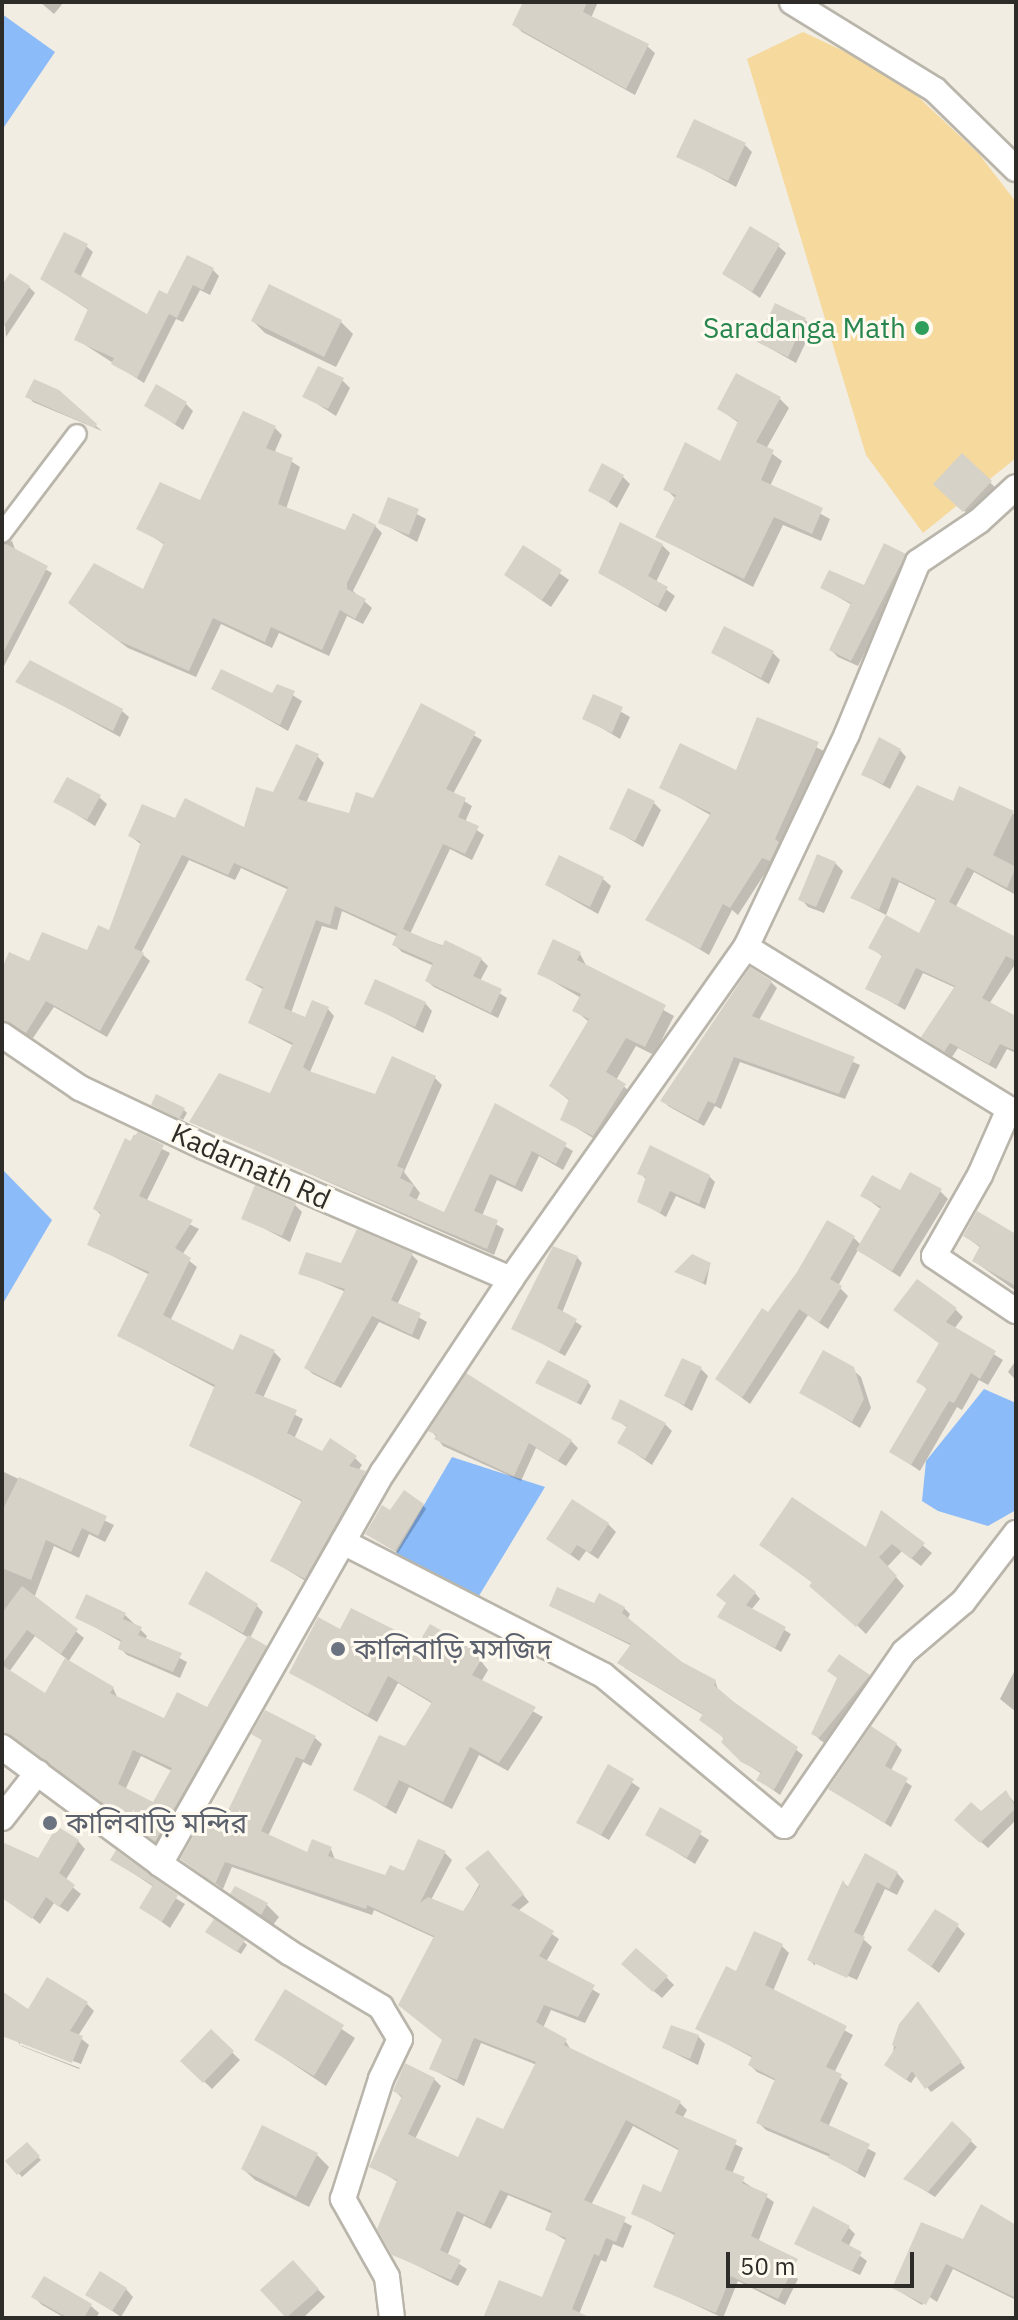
<!DOCTYPE html>
<meta charset="utf-8">
<style>
body{margin:0}
#map{position:relative;width:1018px;height:2320px;overflow:hidden;background:#f2ede3;font-family:"IBM Plex Sans","Noto Sans Bengali",sans-serif}
div>[style]{position:absolute}
[style*='--x']{left:calc(var(--x)*1px);top:calc(var(--y)*1px);width:calc(var(--w)*1px);rotate:calc(var(--a)*1deg)}
.green>*{inset:0;background:#f5d99d}
.water>*{inset:0;background:#8bbbf8}
.shadow>*{inset:0;background:#0003}
.building>*{inset:0;background:#d7d2c8}
.roads{filter:drop-shadow(2px 0 #b9b5ab) drop-shadow(-2px 0 #b9b5ab) drop-shadow(0 2px #b9b5ab) drop-shadow(0 -2px #b9b5ab)}
.pedestrian>*{height:18px;margin:-9px;padding:0 9px;transform-origin:9px;border-radius:9px;background:#fff}
.minor>*{height:24px;margin:-12px;padding:0 12px;transform-origin:12px;border-radius:12px;background:#fff}
.dots>*{width:22px;height:22px;translate:-50% -50%;box-sizing:border-box;border:4px solid #fffaf0;border-radius:50%}
span{translate:-50% -50%;white-space:nowrap;text-align:center;line-height:1.15;-webkit-text-stroke:6px #fffaf0;paint-order:stroke}
.leisure-label{font-size:28px;color:#27864d}
.right{translate:-100% -50%;text-align:right}
.street-label{font-size:28px;color:#2e2c28}
.worship-label{font-size:28px;color:#5b616d}
.left{translate:0 -50%;text-align:left}
.frame{position:absolute;inset:0;border:4px solid #2e2c28;pointer-events:none}
.scale{position:absolute;left:726px;top:2252px;width:188px;height:36px;box-sizing:border-box;border:4px solid #2e2c28;border-top:0;padding-left:10px;font-size:24px;line-height:28px;white-space:nowrap;color:#2e2c28;-webkit-text-stroke:6px #fffaf0;paint-order:stroke}
</style>
<div id="map">
<div class="green">
<i style="clip-path:polygon(803px 32px,895px 75px,979px 154px,1016px 202px,1016px 458px,923px 533px,866px 455px,747px 59px)"></i>
</div>
<div class="water">
<i style="clip-path:polygon(2px 14px,55px 52px,2px 130px)"></i>
<i style="clip-path:polygon(2px 1169px,52px 1220px,2px 1305px)"></i>
<i style="clip-path:polygon(984px 1389px,1016px 1403px,1016px 1510px,988px 1526px,938px 1511px,922px 1501px,926px 1461px)"></i>
<i style="clip-path:polygon(452px 1457px,545px 1487px,477px 1599px,396px 1553px)"></i>
</div>
<div class="shadow">
<i style="clip-path:polygon(40px 2px,64px 2px,54px 14px)"></i>
<i style="clip-path:polygon(530px 2px,598px 2px,591px 18px,647px 46px,655px 53px,635px 95px,522px 32px,514px 24px)"></i>
<i style="clip-path:polygon(745px 145px,752px 152px,736px 187px,679px 156px)"></i>
<i style="clip-path:polygon(86px 246px,93px 252px,80px 278px,148px 316px,168px 296px,213px 270px,219px 276px,210px 295px,200px 290px,183px 322px,176px 319px,144px 383px,76px 339px,90px 311px,42px 279px)"></i>
<i style="clip-path:polygon(778px 246px,786px 253px,760px 298px,724px 273px)"></i>
<i style="clip-path:polygon(29px 287px,35px 293px,6px 337px,2px 289px)"></i>
<i style="clip-path:polygon(805px 320px,813px 327px,796px 363px,759px 342px)"></i>
<i style="clip-path:polygon(253px 321px,341px 322px,353px 334px,336px 367px,265px 333px)"></i>
<i style="clip-path:polygon(342px 380px,350px 388px,336px 416px,305px 396px)"></i>
<i style="clip-path:polygon(28px 396px,96px 426px,102px 431px,33px 402px)"></i>
<i style="clip-path:polygon(780px 399px,789px 408px,766px 449px,782px 461px,770px 486px,830px 519px,821px 541px,783px 525px,753px 587px,658px 537px,675px 498px,666px 489px,721px 463px,739px 423px,719px 409px)"></i>
<i style="clip-path:polygon(186px 404px,193px 411px,183px 430px,146px 405px)"></i>
<i style="clip-path:polygon(244px 413px,275px 428px,282px 435px,275px 451px,300px 467px,286px 509px,346px 532px,375px 526px,382px 533px,353px 591px,372px 608px,363px 624px,347px 616px,329px 656px,279px 633px,272px 648px,221px 624px,196px 677px,128px 648px,77px 610px,144px 592px,165px 545px,139px 528px,201px 502px)"></i>
<i style="clip-path:polygon(962px 456px,998px 490px,972px 518px,936px 484px)"></i>
<i style="clip-path:polygon(622px 476px,630px 484px,617px 508px,591px 490px)"></i>
<i style="clip-path:polygon(389px 499px,426px 519px,417px 542px,380px 522px)"></i>
<i style="clip-path:polygon(12px 541px,16px 552px,52px 573px,2px 670px,2px 543px)"></i>
<i style="clip-path:polygon(662px 545px,670px 553px,656px 582px,675px 596px,666px 612px,600px 573px)"></i>
<i style="clip-path:polygon(524px 548px,569px 580px,551px 607px,506px 575px)"></i>
<i style="clip-path:polygon(905px 555px,912px 562px,858px 666px,838px 657px,831px 650px,852px 605px,823px 588px,865px 588px)"></i>
<i style="clip-path:polygon(713px 653px,773px 653px,780px 660px,769px 684px)"></i>
<i style="clip-path:polygon(18px 681px,122px 711px,129px 717px,120px 737px)"></i>
<i style="clip-path:polygon(278px 686px,302px 701px,288px 731px,213px 688px,274px 695px)"></i>
<i style="clip-path:polygon(594px 696px,630px 717px,620px 739px,585px 718px)"></i>
<i style="clip-path:polygon(422px 705px,482px 740px,453px 794px,472px 806px,465px 822px,484px 835px,472px 860px,450px 849px,410px 934px,481px 959px,488px 966px,480px 981px,507px 998px,498px 1018px,434px 987px,427px 981px,434px 966px,402px 952px,395px 945px,398px 937px,342px 911px,337px 930px,322px 926px,291px 1013px,306px 1020px,328px 1009px,334px 1016px,310px 1072px,377px 1096px,435px 1078px,442px 1085px,404px 1172px,420px 1193px,416px 1201px,445px 1215px,496px 1106px,573px 1151px,563px 1170px,539px 1156px,522px 1192px,497px 1180px,482px 1216px,504px 1229px,494px 1255px,192px 1122px,271px 1096px,294px 1046px,250px 1023px,264px 990px,247px 980px,289px 890px,241px 868px,235px 880px,189px 860px,141px 953px,150px 961px,107px 1037px,54px 1007px,33px 1038px,2px 1026px,2px 967px,88px 952px,110px 933px,142px 845px,130px 836px,176px 821px,245px 830px,274px 794px,317px 756px,324px 763px,306px 803px,350px 816px,374px 800px)"></i>
<i style="clip-path:polygon(758px 719px,826px 752px,778px 868px,771px 864px,738px 915px,732px 910px,709px 955px,648px 919px,712px 816px,661px 787px,737px 772px)"></i>
<i style="clip-path:polygon(900px 750px,906px 757px,890px 789px,864px 775px)"></i>
<i style="clip-path:polygon(960px 789px,1016px 815px,1014px 894px,974px 872px,955px 908px,1016px 938px,1016px 963px,989px 1004px,1016px 1019px,1016px 1053px,1007px 1049px,996px 1069px,958px 1048px,952px 1057px,924px 1037px,956px 988px,923px 973px,905px 1010px,867px 988px,883px 957px,871px 947px,920px 936px,937px 901px,899px 882px,886px 915px,853px 898px,954px 803px)"></i>
<i style="clip-path:polygon(99px 797px,107px 804px,95px 826px,55px 801px)"></i>
<i style="clip-path:polygon(653px 802px,661px 810px,643px 847px,611px 828px)"></i>
<i style="clip-path:polygon(835px 863px,843px 871px,824px 913px,808px 907px,801px 899px)"></i>
<i style="clip-path:polygon(603px 879px,611px 886px,598px 914px,547px 885px)"></i>
<i style="clip-path:polygon(580px 954px,587px 967px,674px 1016px,654px 1055px,636px 1046px,616px 1080px,634px 1095px,603px 1144px,562px 1119px,570px 1101px,551px 1086px,589px 1022px,575px 1010px,581px 998px,539px 973px)"></i>
<i style="clip-path:polygon(771px 982px,777px 988px,759px 1020px,860px 1065px,845px 1099px,740px 1062px,721px 1109px,715px 1106px,704px 1126px,668px 1106px,663px 1100px)"></i>
<i style="clip-path:polygon(366px 1003px,425px 1003px,432px 1011px,423px 1033px)"></i>
<i style="clip-path:polygon(153px 1105px,183px 1109px,187px 1113px,183px 1120px)"></i>
<i style="clip-path:polygon(134px 1135px,170px 1153px,146px 1202px,199px 1229px,182px 1255px,197px 1267px,170px 1321px,234px 1353px,274px 1352px,281px 1359px,263px 1398px,303px 1419px,294px 1439px,322px 1453px,355px 1458px,362px 1465px,358px 1471px,372px 1480px,312px 1585px,273px 1561px,303px 1502px,192px 1445px,216px 1388px,119px 1336px,150px 1275px,89px 1244px,102px 1216px,95px 1209px)"></i>
<i style="clip-path:polygon(640px 1173px,709px 1176px,715px 1182px,705px 1209px,676px 1196px,666px 1217px,639px 1201px,646px 1179px)"></i>
<i style="clip-path:polygon(940px 1191px,948px 1199px,900px 1277px,858px 1250px,838px 1286px,848px 1296px,828px 1329px,808px 1315px,750px 1404px,717px 1379px,769px 1314px,853px 1237px,861px 1245px,882px 1210px,862px 1195px)"></i>
<i style="clip-path:polygon(294px 1204px,302px 1212px,290px 1242px,244px 1218px)"></i>
<i style="clip-path:polygon(965px 1236px,1016px 1236px,1016px 1291px,974px 1261px,981px 1248px)"></i>
<i style="clip-path:polygon(412px 1255px,418px 1261px,397px 1305px,427px 1322px,419px 1340px,379px 1322px,341px 1388px,313px 1374px,306px 1368px,346px 1292px,301px 1273px)"></i>
<i style="clip-path:polygon(577px 1257px,582px 1263px,562px 1313px,582px 1326px,565px 1356px,514px 1328px)"></i>
<i style="clip-path:polygon(710px 1264px,706px 1285px,677px 1272px)"></i>
<i style="clip-path:polygon(955px 1309px,963px 1317px,954px 1329px,1003px 1360px,988px 1385px,979px 1380px,962px 1410px,957px 1407px,920px 1471px,892px 1452px,928px 1390px,919px 1382px,940px 1344px,896px 1310px)"></i>
<i style="clip-path:polygon(1016px 1360px,1016px 1380px,1008px 1372px)"></i>
<i style="clip-path:polygon(701px 1369px,708px 1376px,692px 1411px,666px 1395px)"></i>
<i style="clip-path:polygon(852px 1369px,861px 1377px,871px 1408px,860px 1428px,801px 1392px)"></i>
<i style="clip-path:polygon(588px 1382px,591px 1386px,581px 1405px,538px 1383px)"></i>
<i style="clip-path:polygon(614px 1418px,665px 1424px,672px 1431px,652px 1465px,620px 1443px,628px 1428px)"></i>
<i style="clip-path:polygon(431px 1430px,571px 1441px,578px 1448px,566px 1466px,536px 1448px,521px 1481px,443px 1446px)"></i>
<i style="clip-path:polygon(evenodd,2px 1471px,114px 1525px,105px 1542px,89px 1534px,79px 1558px,54px 1546px,34px 1598px,84px 1638px,68px 1662px,113px 1688px,118px 1699px,165px 1721px,208px 1709px,249px 1638px,191px 1604px,257px 1606px,263px 1612px,250px 1638px,273px 1654px,163px 1848px,20px 1741px,2px 1744px,2px 1471px,35px 1636px,67px 1659px,45px 1696px,9px 1672px,35px 1636px,2px 1471px,141px 1756px,172px 1771px,154px 1805px,125px 1790px,141px 1756px)"></i>
<i style="clip-path:polygon(423px 1505px,426px 1509px,398px 1553px,371px 1537px,390px 1512px)"></i>
<i style="clip-path:polygon(882px 1512px,932px 1553px,921px 1566px,902px 1551px,887px 1567px,904px 1586px,866px 1634px,813px 1583px,761px 1545px,866px 1550px)"></i>
<i style="clip-path:polygon(608px 1524px,616px 1532px,598px 1559px,586px 1551px,579px 1561px,549px 1539px)"></i>
<i style="clip-path:polygon(755px 1593px,760px 1599px,751px 1610px,791px 1634px,781px 1652px,719px 1617px)"></i>
<i style="clip-path:polygon(595px 1605px,624px 1608px,630px 1614px,627px 1620px,680px 1664px,715px 1681px,719px 1692px,803px 1755px,780px 1795px,759px 1780px,762px 1774px,742px 1761px,705px 1716px,625px 1668px,620px 1662px,632px 1646px,551px 1606px)"></i>
<i style="clip-path:polygon(125px 1615px,147px 1636px,145px 1640px,187px 1662px,180px 1678px,127px 1655px,120px 1648px,123px 1643px,77px 1617px)"></i>
<i style="clip-path:polygon(341px 1632px,474px 1652px,488px 1670px,481px 1682px,543px 1717px,508px 1771px,479px 1755px,452px 1809px,409px 1787px,396px 1814px,356px 1790px,406px 1749px,433px 1704px,398px 1683px,377px 1722px,291px 1672px)"></i>
<i style="clip-path:polygon(1016px 1668px,1016px 1712px,1000px 1699px)"></i>
<i style="clip-path:polygon(869px 1676px,875px 1683px,826px 1744px,820px 1740px,813px 1733px,839px 1679px)"></i>
<i style="clip-path:polygon(254px 1734px,315px 1738px,322px 1744px,311px 1766px,303px 1762px,268px 1836px,308px 1855px,331px 1849px,335px 1860px,386px 1878px,445px 1853px,452px 1860px,431px 1900px,463px 1913px,494px 1859px,529px 1902px,518px 1911px,559px 1939px,546px 1962px,600px 1994px,585px 2023px,551px 2010px,543px 2028px,565px 2040px,571px 2050px,680px 2103px,687px 2110px,682px 2119px,743px 2148px,732px 2174px,774px 2202px,758px 2242px,798px 2279px,785px 2305px,738px 2281px,723px 2318px,655px 2286px,676px 2236px,633px 2213px,662px 2194px,680px 2151px,633px 2126px,591px 2205px,632px 2226px,623px 2248px,613px 2244px,606px 2262px,601px 2260px,579px 2314px,515px 2318px,541px 2304px,567px 2241px,547px 2229px,553px 2214px,508px 2195px,491px 2229px,464px 2216px,447px 2256px,467px 2269px,458px 2286px,394px 2254px,398px 2182px,372px 2166px,403px 2099px,395px 2091px,434px 2079px,441px 2086px,415px 2139px,459px 2159px,504px 2132px,537px 2065px,481px 2043px,464px 2086px,432px 2069px,443px 2040px,435px 1938px,374px 1910px,372px 1915px,232px 1867px,223px 1889px,182px 1859px,221px 1830px,264px 1742px)"></i>
<i style="clip-path:polygon(896px 1744px,902px 1750px,890px 1772px,912px 1786px,891px 1827px,830px 1789px)"></i>
<i style="clip-path:polygon(609px 1767px,640px 1788px,609px 1840px,579px 1823px)"></i>
<i style="clip-path:polygon(1006px 1793px,1016px 1804px,1016px 1820px,988px 1848px,963px 1826px)"></i>
<i style="clip-path:polygon(661px 1810px,709px 1840px,695px 1864px,647px 1834px)"></i>
<i style="clip-path:polygon(78px 1841px,85px 1849px,65px 1881px,81px 1894px,68px 1912px,54px 1903px,40px 1924px,2px 1893px,2px 1844px,39px 1860px)"></i>
<i style="clip-path:polygon(113px 1860px,185px 1904px,170px 1928px,141px 1907px,154px 1887px)"></i>
<i style="clip-path:polygon(897px 1873px,904px 1881px,897px 1895px,885px 1889px,862px 1938px,872px 1947px,857px 1980px,815px 1961px,815px 1966px,809px 1959px,844px 1883px,849px 1888px)"></i>
<i style="clip-path:polygon(235px 1888px,267px 1905px,279px 1917px,273px 1925px,244px 1905px,232px 1893px)"></i>
<i style="clip-path:polygon(957px 1926px,965px 1934px,939px 1973px,910px 1950px)"></i>
<i style="clip-path:polygon(211px 1935px,244px 1942px,247px 1945px,241px 1954px)"></i>
<i style="clip-path:polygon(782px 1946px,789px 1953px,773px 1991px,853px 2035px,834px 2073px,848px 2083px,828px 2127px,876px 2153px,865px 2178px,830px 2157px,766px 2130px,759px 2123px,776px 2081px,757px 2072px,750px 2065px,753px 2058px,697px 2028px,737px 1974px)"></i>
<i style="clip-path:polygon(631px 1972px,666px 1977px,674px 1985px,662px 1998px)"></i>
<i style="clip-path:polygon(286px 1992px,355px 2038px,326px 2086px,257px 2040px)"></i>
<i style="clip-path:polygon(87px 2004px,94px 2011px,78px 2036px,89px 2045px,81px 2064px,20px 2041px,20px 2045px,2px 2015px,2px 2010px,29px 2012px)"></i>
<i style="clip-path:polygon(922px 2008px,965px 2068px,931px 2092px,917px 2074px,911px 2083px,891px 2069px,894px 2045px)"></i>
<i style="clip-path:polygon(211px 2032px,240px 2060px,212px 2089px,183px 2061px)"></i>
<i style="clip-path:polygon(698px 2036px,705px 2044px,698px 2065px,664px 2048px)"></i>
<i style="clip-path:polygon(20px 2045px,80px 2068px,79px 2069px,21px 2046px)"></i>
<i style="clip-path:polygon(952px 2123px,977px 2147px,935px 2197px,905px 2178px)"></i>
<i style="clip-path:polygon(27px 2145px,41px 2160px,22px 2177px,8px 2161px)"></i>
<i style="clip-path:polygon(317px 2155px,329px 2167px,309px 2207px,255px 2180px,243px 2169px)"></i>
<i style="clip-path:polygon(1016px 2225px,1016px 2300px,953px 2269px,937px 2302px,928px 2296px,922px 2305px,894px 2288px,964px 2242px)"></i>
<i style="clip-path:polygon(848px 2227px,855px 2234px,848px 2247px,867px 2261px,860px 2275px,805px 2249px)"></i>
<i style="clip-path:polygon(293px 2263px,325px 2297px,303px 2318px,289px 2318px,263px 2290px)"></i>
<i style="clip-path:polygon(45px 2279px,91px 2306px,99px 2313px,96px 2318px,65px 2318px,42px 2305px,34px 2297px)"></i>
<i style="clip-path:polygon(126px 2289px,133px 2297px,121px 2317px,88px 2294px)"></i>
</div>
<div class="building">
<i style="clip-path:polygon(523px 2px,587px 2px,583px 12px,649px 44px,626px 89px,512px 25px)"></i>
<i style="clip-path:polygon(694px 119px,746px 143px,728px 181px,676px 157px)"></i>
<i style="clip-path:polygon(750px 226px,780px 244px,752px 292px,722px 274px)"></i>
<i style="clip-path:polygon(64px 232px,88px 244px,74px 272px,147px 314px,159px 290px,167px 294px,187px 255px,214px 268px,203px 290px,193px 285px,177px 318px,169px 314px,137px 378px,111px 364px,114px 358px,74px 340px,88px 309px,40px 279px)"></i>
<i style="clip-path:polygon(10px 273px,30px 286px,2px 329px,2px 285px)"></i>
<i style="clip-path:polygon(269px 284px,342px 320px,324px 357px,251px 321px)"></i>
<i style="clip-path:polygon(775px 303px,806px 318px,788px 357px,757px 342px)"></i>
<i style="clip-path:polygon(318px 366px,344px 378px,328px 409px,302px 397px)"></i>
<i style="clip-path:polygon(736px 373px,781px 397px,756px 442px,774px 450px,761px 480px,823px 508px,812px 534px,774px 517px,744px 579px,655px 537px,676px 495px,663px 490px,685px 442px,720px 461px,738px 421px,717px 409px)"></i>
<i style="clip-path:polygon(34px 379px,59px 390px,97px 424px,95px 428px,25px 397px)"></i>
<i style="clip-path:polygon(156px 384px,187px 402px,175px 424px,144px 406px)"></i>
<i style="clip-path:polygon(243px 411px,276px 426px,266px 448px,293px 458px,278px 504px,345px 530px,353px 513px,376px 525px,347px 583px,347px 589px,366px 599px,355px 619px,340px 610px,322px 650px,271px 627px,265px 642px,213px 618px,189px 671px,119px 641px,68px 603px,94px 563px,143px 589px,164px 543px,136px 529px,160px 482px,200px 500px)"></i>
<i style="clip-path:polygon(962px 453px,992px 481px,963px 512px,933px 484px)"></i>
<i style="clip-path:polygon(602px 463px,624px 475px,609px 502px,588px 491px)"></i>
<i style="clip-path:polygon(388px 497px,419px 509px,409px 535px,378px 523px)"></i>
<i style="clip-path:polygon(620px 522px,663px 544px,648px 576px,668px 587px,658px 606px,598px 573px)"></i>
<i style="clip-path:polygon(884px 543px,906px 554px,851px 661px,829px 650px,851px 603px,820px 588px,829px 570px,864px 585px)"></i>
<i style="clip-path:polygon(6px 544px,48px 566px,2px 655px,2px 545px)"></i>
<i style="clip-path:polygon(523px 545px,562px 570px,542px 600px,504px 575px)"></i>
<i style="clip-path:polygon(724px 626px,774px 651px,761px 678px,711px 653px)"></i>
<i style="clip-path:polygon(30px 660px,123px 709px,113px 731px,15px 682px)"></i>
<i style="clip-path:polygon(221px 669px,272px 693px,277px 684px,295px 691px,280px 725px,211px 689px)"></i>
<i style="clip-path:polygon(593px 694px,623px 707px,612px 733px,582px 719px)"></i>
<i style="clip-path:polygon(421px 703px,476px 732px,446px 789px,466px 798px,458px 817px,479px 826px,465px 854px,443px 844px,403px 929px,442px 946px,445px 940px,482px 958px,473px 976px,502px 989px,491px 1013px,425px 981px,433px 963px,392px 945px,397px 934px,335px 906px,330px 925px,316px 920px,284px 1008px,305px 1017px,312px 1000px,329px 1007px,303px 1067px,309px 1071px,375px 1094px,392px 1056px,436px 1076px,397px 1166px,404px 1169px,400px 1178px,414px 1185px,409px 1196px,444px 1212px,495px 1103px,567px 1143px,556px 1164px,532px 1151px,515px 1186px,490px 1174px,474px 1211px,498px 1220px,487px 1249px,189px 1122px,219px 1073px,270px 1093px,293px 1043px,248px 1023px,263px 987px,245px 980px,288px 887px,234px 863px,228px 875px,182px 855px,134px 948px,144px 953px,100px 1031px,46px 1001px,26px 1033px,2px 1020px,2px 968px,9px 952px,29px 961px,42px 932px,87px 950px,98px 925px,109px 930px,141px 842px,128px 836px,142px 804px,175px 818px,185px 798px,244px 827px,256px 787px,273px 792px,296px 744px,319px 754px,298px 799px,349px 813px,356px 792px,373px 798px)"></i>
<i style="clip-path:polygon(757px 717px,819px 742px,775px 839px,779px 842px,770px 861px,762px 858px,730px 908px,723px 904px,700px 949px,645px 920px,711px 813px,659px 788px,680px 743px,736px 770px)"></i>
<i style="clip-path:polygon(879px 737px,901px 749px,883px 784px,861px 775px)"></i>
<i style="clip-path:polygon(67px 777px,101px 795px,87px 820px,53px 802px)"></i>
<i style="clip-path:polygon(917px 785px,953px 801px,959px 786px,1014px 811px,993px 855px,1016px 867px,1007px 888px,967px 867px,949px 902px,1016px 937px,1016px 961px,1006px 956px,982px 998px,1016px 1016px,1016px 1051px,1000px 1044px,989px 1064px,950px 1043px,944px 1052px,921px 1037px,955px 986px,916px 968px,898px 1005px,865px 989px,882px 955px,868px 948px,886px 915px,919px 933px,936px 899px,892px 877px,879px 910px,850px 898px)"></i>
<i style="clip-path:polygon(628px 788px,655px 801px,635px 841px,609px 829px)"></i>
<i style="clip-path:polygon(817px 854px,836px 862px,816px 907px,798px 900px)"></i>
<i style="clip-path:polygon(559px 855px,604px 877px,590px 907px,545px 885px)"></i>
<i style="clip-path:polygon(553px 939px,581px 952px,577px 960px,666px 1005px,645px 1047px,626px 1038px,606px 1072px,626px 1084px,593px 1136px,560px 1120px,569px 1099px,549px 1086px,589px 1019px,572px 1011px,581px 994px,537px 974px)"></i>
<i style="clip-path:polygon(750px 967px,772px 981px,752px 1016px,855px 1057px,839px 1094px,734px 1057px,715px 1104px,708px 1101px,698px 1121px,660px 1101px)"></i>
<i style="clip-path:polygon(375px 979px,426px 1002px,415px 1027px,364px 1004px)"></i>
<i style="clip-path:polygon(156px 1094px,185px 1108px,179px 1119px,151px 1105px)"></i>
<i style="clip-path:polygon(138px 1132px,164px 1145px,139px 1196px,193px 1220px,175px 1248px,191px 1258px,163px 1315px,233px 1350px,240px 1334px,275px 1350px,255px 1393px,297px 1410px,287px 1433px,322px 1451px,330px 1438px,357px 1456px,349px 1466px,366px 1471px,305px 1579px,270px 1561px,302px 1500px,189px 1446px,215px 1385px,117px 1336px,149px 1272px,87px 1245px,101px 1213px,93px 1209px,125px 1138px,130px 1141px)"></i>
<i style="clip-path:polygon(650px 1145px,710px 1175px,699px 1204px,670px 1191px,660px 1213px,637px 1202px,646px 1177px,637px 1174px)"></i>
<i style="clip-path:polygon(910px 1172px,942px 1189px,892px 1271px,856px 1250px,881px 1207px,860px 1196px,872px 1175px,900px 1190px)"></i>
<i style="clip-path:polygon(255px 1185px,296px 1203px,282px 1236px,241px 1219px)"></i>
<i style="clip-path:polygon(977px 1211px,1016px 1234px,1016px 1286px,972px 1261px,980px 1246px,963px 1236px)"></i>
<i style="clip-path:polygon(827px 1220px,855px 1236px,830px 1279px,842px 1286px,819px 1323px,799px 1309px,742px 1398px,715px 1379px,762px 1308px,768px 1312px,797px 1272px)"></i>
<i style="clip-path:polygon(357px 1229px,413px 1253px,391px 1300px,421px 1313px,412px 1335px,372px 1316px,334px 1383px,304px 1368px,345px 1289px,298px 1274px,306px 1252px,341px 1263px)"></i>
<i style="clip-path:polygon(553px 1246px,578px 1256px,557px 1308px,577px 1319px,559px 1352px,511px 1329px)"></i>
<i style="clip-path:polygon(692px 1254px,711px 1263px,703px 1283px,674px 1272px)"></i>
<i style="clip-path:polygon(917px 1279px,957px 1308px,946px 1322px,996px 1351px,980px 1379px,971px 1373px,954px 1403px,949px 1401px,911px 1465px,889px 1452px,927px 1388px,916px 1382px,939px 1343px,893px 1310px)"></i>
<i style="clip-path:polygon(823px 1350px,854px 1367px,864px 1399px,852px 1422px,799px 1393px)"></i>
<i style="clip-path:polygon(682px 1358px,702px 1367px,684px 1405px,664px 1396px)"></i>
<i style="clip-path:polygon(548px 1360px,589px 1381px,577px 1403px,535px 1383px)"></i>
<i style="clip-path:polygon(466px 1373px,572px 1440px,558px 1461px,529px 1443px,514px 1476px,434px 1439px,437px 1435px,428px 1431px)"></i>
<i style="clip-path:polygon(620px 1399px,666px 1423px,645px 1459px,617px 1443px,627px 1426px,611px 1419px)"></i>
<i style="clip-path:polygon(19px 1477px,107px 1516px,98px 1536px,82px 1528px,71px 1552px,46px 1540px,31px 1580px,2px 1568px,2px 1511px)"></i>
<i style="clip-path:polygon(404px 1490px,424px 1504px,395px 1551px,365px 1534px,382px 1505px,390px 1510px)"></i>
<i style="clip-path:polygon(792px 1497px,866px 1547px,881px 1510px,925px 1543px,911px 1559px,892px 1544px,879px 1557px,897px 1576px,856px 1627px,809px 1586px,812px 1582px,759px 1545px)"></i>
<i style="clip-path:polygon(572px 1499px,609px 1523px,590px 1553px,577px 1545px,570px 1555px,546px 1539px)"></i>
<i style="clip-path:polygon(206px 1571px,258px 1604px,243px 1633px,188px 1604px)"></i>
<i style="clip-path:polygon(734px 1574px,756px 1592px,746px 1605px,786px 1627px,775px 1648px,717px 1617px,726px 1603px,716px 1595px)"></i>
<i style="clip-path:polygon(22px 1586px,78px 1629px,61px 1654px,27px 1630px,2px 1664px,2px 1613px)"></i>
<i style="clip-path:polygon(557px 1587px,594px 1603px,599px 1593px,625px 1607px,622px 1613px,682px 1662px,716px 1680px,714px 1685px,734px 1702px,798px 1747px,774px 1790px,756px 1780px,761px 1772px,741px 1762px,721px 1742px,724px 1738px,699px 1720px,703px 1714px,617px 1663px,631px 1644px,549px 1606px)"></i>
<i style="clip-path:polygon(86px 1594px,126px 1613px,123px 1619px,142px 1627px,138px 1635px,182px 1653px,173px 1672px,118px 1649px,121px 1640px,75px 1618px)"></i>
<i style="clip-path:polygon(351px 1608px,419px 1642px,430px 1624px,475px 1650px,473px 1655px,481px 1660px,472px 1675px,536px 1707px,499px 1763px,470px 1747px,443px 1802px,399px 1780px,386px 1807px,353px 1790px,379px 1735px,405px 1746px,432px 1702px,388px 1676px,368px 1715px,289px 1673px,318px 1617px,340px 1629px)"></i>
<i style="clip-path:polygon(evenodd,248px 1635px,267px 1646px,155px 1842px,2px 1732px,2px 1665px,45px 1693px,65px 1658px,114px 1687px,110px 1693px,164px 1718px,177px 1692px,207px 1707px,248px 1635px,133px 1750px,172px 1768px,153px 1802px,118px 1784px,133px 1750px)"></i>
<i style="clip-path:polygon(839px 1654px,870px 1675px,819px 1738px,811px 1734px,837px 1678px,827px 1671px)"></i>
<i style="clip-path:polygon(265px 1710px,316px 1736px,304px 1760px,296px 1757px,261px 1831px,307px 1852px,312px 1839px,332px 1847px,328px 1856px,385px 1875px,390px 1865px,404px 1871px,418px 1839px,446px 1851px,420px 1903px,428px 1897px,463px 1911px,480px 1886px,465px 1868px,488px 1850px,524px 1894px,511px 1905px,554px 1931px,539px 1956px,595px 1985px,578px 2017px,544px 2005px,536px 2022px,567px 2039px,564px 2045px,681px 2101px,675px 2113px,737px 2140px,725px 2169px,745px 2177px,742px 2183px,768px 2194px,751px 2236px,798px 2259px,778px 2299px,731px 2276px,716px 2313px,653px 2287px,675px 2233px,631px 2214px,643px 2184px,661px 2192px,679px 2149px,626px 2120px,584px 2200px,626px 2217px,616px 2242px,606px 2238px,599px 2256px,594px 2254px,572px 2309px,591px 2318px,483px 2318px,499px 2280px,542px 2297px,566px 2238px,545px 2230px,552px 2211px,500px 2190px,484px 2224px,457px 2211px,440px 2250px,461px 2260px,451px 2280px,392px 2255px,377px 2229px,397px 2180px,369px 2167px,402px 2096px,393px 2091px,405px 2063px,435px 2078px,408px 2134px,458px 2157px,477px 2117px,503px 2129px,536px 2062px,474px 2038px,457px 2080px,429px 2069px,442px 2040px,398px 2005px,434px 1936px,367px 1905px,366px 1909px,225px 1862px,215px 1884px,180px 1859px,203px 1819px,220px 1827px,262px 1740px,251px 1734px)"></i>
<i style="clip-path:polygon(871px 1726px,897px 1743px,885px 1766px,908px 1778px,885px 1823px,828px 1789px)"></i>
<i style="clip-path:polygon(608px 1764px,634px 1779px,601px 1835px,576px 1823px)"></i>
<i style="clip-path:polygon(1006px 1790px,1016px 1808px,980px 1843px,954px 1820px,971px 1802px,981px 1811px)"></i>
<i style="clip-path:polygon(660px 1807px,702px 1831px,687px 1858px,645px 1835px)"></i>
<i style="clip-path:polygon(57px 1826px,79px 1840px,59px 1873px,75px 1885px,59px 1907px,46px 1897px,32px 1919px,2px 1898px,2px 1842px,38px 1858px)"></i>
<i style="clip-path:polygon(116px 1850px,178px 1895px,162px 1922px,139px 1908px,153px 1885px,110px 1860px)"></i>
<i style="clip-path:polygon(865px 1853px,898px 1872px,889px 1889px,877px 1882px,854px 1932px,865px 1937px,847px 1978px,807px 1960px,843px 1880px,847px 1888px)"></i>
<i style="clip-path:polygon(235px 1886px,268px 1903px,261px 1915px,230px 1894px)"></i>
<i style="clip-path:polygon(935px 1909px,959px 1924px,931px 1967px,907px 1950px)"></i>
<i style="clip-path:polygon(214px 1919px,245px 1940px,237px 1952px,205px 1932px)"></i>
<i style="clip-path:polygon(754px 1931px,783px 1944px,765px 1985px,847px 2026px,826px 2067px,842px 2074px,820px 2121px,870px 2144px,857px 2172px,828px 2158px,830px 2154px,756px 2123px,775px 2079px,748px 2065px,752px 2056px,695px 2029px,726px 1966px,736px 1971px)"></i>
<i style="clip-path:polygon(636px 1948px,668px 1976px,653px 1992px,621px 1964px)"></i>
<i style="clip-path:polygon(47px 1977px,88px 2002px,70px 2031px,83px 2036px,72px 2063px,2px 2036px,2px 1991px,28px 2009px)"></i>
<i style="clip-path:polygon(285px 1989px,344px 2025px,314px 2076px,254px 2040px)"></i>
<i style="clip-path:polygon(918px 2001px,962px 2062px,925px 2089px,912px 2071px,906px 2080px,884px 2065px,896px 2047px,892px 2045px,899px 2024px)"></i>
<i style="clip-path:polygon(671px 2025px,699px 2035px,690px 2059px,662px 2048px)"></i>
<i style="clip-path:polygon(211px 2029px,234px 2051px,203px 2083px,180px 2061px)"></i>
<i style="clip-path:polygon(952px 2121px,972px 2140px,928px 2192px,903px 2179px)"></i>
<i style="clip-path:polygon(262px 2125px,318px 2153px,296px 2197px,241px 2169px)"></i>
<i style="clip-path:polygon(27px 2142px,40px 2156px,17px 2175px,5px 2161px)"></i>
<i style="clip-path:polygon(981px 2204px,1016px 2225px,1016px 2298px,946px 2264px,926px 2305px,892px 2288px,921px 2222px,963px 2239px)"></i>
<i style="clip-path:polygon(813px 2206px,850px 2226px,841px 2241px,862px 2252px,852px 2271px,794px 2244px)"></i>
<i style="clip-path:polygon(293px 2260px,319px 2289px,286px 2318px,260px 2290px)"></i>
<i style="clip-path:polygon(100px 2271px,127px 2288px,112px 2311px,85px 2295px)"></i>
<i style="clip-path:polygon(44px 2276px,92px 2304px,84px 2318px,68px 2318px,31px 2297px)"></i>
</div>
<div class="roads">
<div class="pedestrian">
<i style="--x:2;--y:533;--w:124;--a:-52.9"></i>
</div>
<div class="minor">
<i style="--x:792;--y:2;--w:168;--a:31.6"></i>
<i style="--x:935;--y:90;--w:113;--a:44.3"></i>
<i style="--x:746;--y:947;--w:309;--a:31.6"></i>
<i style="--x:1009;--y:1109;--w:72;--a:113.7"></i>
<i style="--x:980;--y:1175;--w:93;--a:119.6"></i>
<i style="--x:934;--y:1256;--w:99;--a:33.9"></i>
<i style="--x:2;--y:1035;--w:94;--a:34.2"></i>
<i style="--x:80;--y:1088;--w:137;--a:25.4"></i>
<i style="--x:204;--y:1147;--w:334;--a:23.3"></i>
<i style="--x:343;--y:1542;--w:292;--a:27.1"></i>
<i style="--x:603;--y:1675;--w:236;--a:39.8"></i>
<i style="--x:784;--y:1826;--w:211;--a:-55.4"></i>
<i style="--x:904;--y:1652;--w:77;--a:-40.3"></i>
<i style="--x:963;--y:1602;--w:87;--a:-52.5"></i>
<i style="--x:2;--y:1747;--w:197;--a:36.5"></i>
<i style="--x:2;--y:1818;--w:58;--a:-52"></i>
<i style="--x:392;--y:2318;--w:41;--a:-97"></i>
<i style="--x:387;--y:2277;--w:90;--a:-119.4"></i>
<i style="--x:343;--y:2199;--w:126;--a:-72.4"></i>
<i style="--x:381;--y:2079;--w:44;--a:-64.6"></i>
<i style="--x:400;--y:2039;--w:37;--a:-121"></i>
<i style="--x:381;--y:2007;--w:106;--a:-149.3"></i>
<i style="--x:290;--y:1953;--w:158;--a:-145.6"></i>
<i style="--x:160;--y:1864;--w:451;--a:-60.4"></i>
<i style="--x:383;--y:1472;--w:232;--a:-56.4"></i>
<i style="--x:511;--y:1279;--w:407;--a:-54.7"></i>
<i style="--x:746;--y:947;--w:236;--a:-64.6"></i>
<i style="--x:847;--y:734;--w:186;--a:-67.6"></i>
<i style="--x:918;--y:562;--w:73;--a:-33.9"></i>
<i style="--x:979;--y:521;--w:50;--a:-42.6"></i>
</div>
</div>
<div class="dots">
<i style="left:922px;top:328px;background:#2e9e5b"></i>
<i style="left:338px;top:1649px;background:#6b7280"></i>
<i style="left:50px;top:1823px;background:#6b7280"></i>
</div>
<div class="leisure-label">
<span class="right" style="left:906px;top:328px">Saradanga Math</span>
</div>
<div class="street-label">
<span style="left:251px;top:1166px;rotate:24deg">Kadarnath Rd</span>
</div>
<div class="worship-label">
<span class="left" style="left:354px;top:1649px">কালিবাড়ি মসজিদ</span>
<span class="left" style="left:66px;top:1823px">কালিবাড়ি মন্দির</span>
</div>
<div class="frame"></div>
<div class="scale">50 m</div>
</div>
